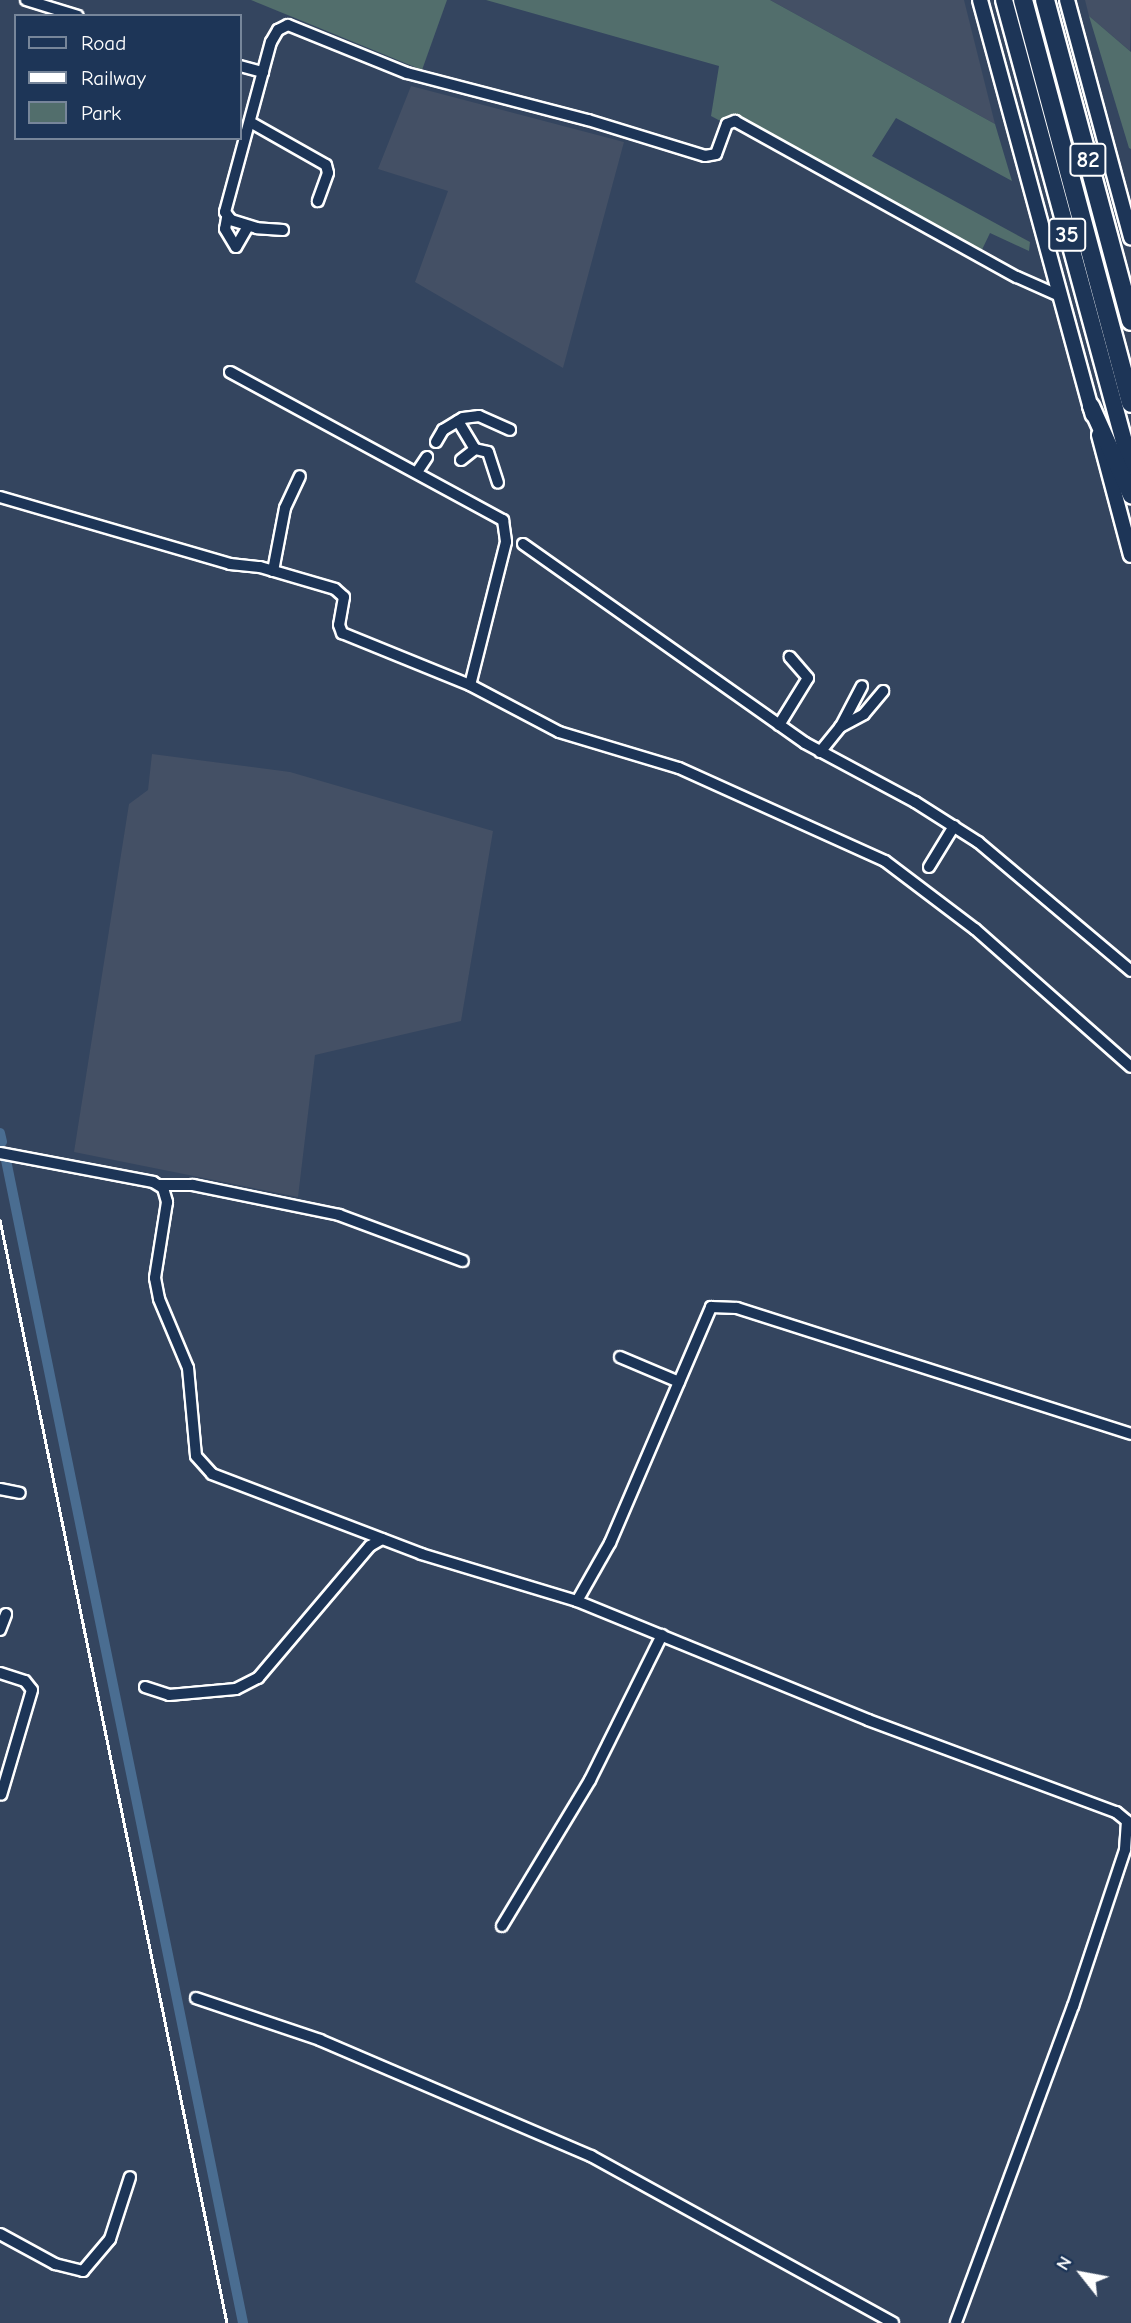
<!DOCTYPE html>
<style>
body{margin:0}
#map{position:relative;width:1131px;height:2323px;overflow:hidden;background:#34455f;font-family:"Comic Neue",sans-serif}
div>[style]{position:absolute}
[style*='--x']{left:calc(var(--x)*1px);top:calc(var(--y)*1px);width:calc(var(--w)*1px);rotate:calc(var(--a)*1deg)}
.built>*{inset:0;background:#445065}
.green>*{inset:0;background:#526e6c}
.canal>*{height:10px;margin:-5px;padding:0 5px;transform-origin:5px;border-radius:5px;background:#4a6d91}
.roads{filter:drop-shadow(2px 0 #fff) drop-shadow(-2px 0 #fff) drop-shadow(0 2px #fff) drop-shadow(0 -2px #fff)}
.minor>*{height:10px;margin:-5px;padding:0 5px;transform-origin:5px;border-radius:5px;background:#1d3557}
.secondary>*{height:14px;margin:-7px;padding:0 7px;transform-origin:7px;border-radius:7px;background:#1d3557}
.trunk>*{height:16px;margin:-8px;padding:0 8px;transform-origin:8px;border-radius:8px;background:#1d3557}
.motorway>*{height:18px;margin:-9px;padding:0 9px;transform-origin:9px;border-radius:9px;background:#1d3557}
.rail>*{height:2.5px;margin:-1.25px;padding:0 1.25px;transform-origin:1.25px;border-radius:1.25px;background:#fff}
span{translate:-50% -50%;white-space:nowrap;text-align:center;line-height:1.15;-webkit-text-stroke:6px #1d3557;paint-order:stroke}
.shield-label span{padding:2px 5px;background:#1d3557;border:2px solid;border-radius:5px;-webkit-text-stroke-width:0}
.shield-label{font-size:23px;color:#fff;font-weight:700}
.legend{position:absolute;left:14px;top:14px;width:228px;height:126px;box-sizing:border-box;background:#1d3557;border:2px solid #77869a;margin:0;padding:9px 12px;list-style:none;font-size:21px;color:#fff}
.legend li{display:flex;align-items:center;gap:14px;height:35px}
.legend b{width:35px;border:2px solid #77869a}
.north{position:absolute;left:1047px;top:2239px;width:70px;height:70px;-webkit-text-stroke:5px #1d3557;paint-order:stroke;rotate:301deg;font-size:19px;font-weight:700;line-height:28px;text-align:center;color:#fff}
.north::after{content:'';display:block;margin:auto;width:24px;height:32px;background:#fff;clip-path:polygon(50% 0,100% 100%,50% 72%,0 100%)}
</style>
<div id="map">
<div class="built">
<i style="clip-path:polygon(770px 0,964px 0,995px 124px)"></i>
<i style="clip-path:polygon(1085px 0,1131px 0,1130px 51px,1089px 16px)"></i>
<i style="clip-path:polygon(411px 86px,624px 142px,563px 368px,415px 282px,448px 191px,378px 169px)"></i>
<i style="clip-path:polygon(152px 754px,290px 772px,493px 831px,461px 1021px,315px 1055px,298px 1197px,74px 1152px,129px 804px,148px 790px)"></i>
</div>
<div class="green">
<i style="clip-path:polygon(251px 0,447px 0,422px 70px)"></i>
<i style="clip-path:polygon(486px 0,770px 0,995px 124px,1012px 181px,896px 118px,872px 156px,1030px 242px,1029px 251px,990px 233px,978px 258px,711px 116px,719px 66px)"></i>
<i style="clip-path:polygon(1089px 16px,1131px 52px,1131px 149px,1129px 148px)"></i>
</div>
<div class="canal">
<i style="--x:0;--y:1133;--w:9;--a:77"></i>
<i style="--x:6;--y:1160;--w:1187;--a:78.48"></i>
</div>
<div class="roads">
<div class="minor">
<i style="--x:26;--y:0;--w:54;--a:17.1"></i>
<i style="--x:240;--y:66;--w:24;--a:15"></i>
<i style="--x:250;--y:122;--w:87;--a:29.5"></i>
<i style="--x:326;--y:165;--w:8;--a:76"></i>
<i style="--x:328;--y:173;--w:30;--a:110"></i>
<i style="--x:227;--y:218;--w:11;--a:100"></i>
<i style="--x:225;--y:229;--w:21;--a:59"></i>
<i style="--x:236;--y:247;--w:24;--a:-60"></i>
<i style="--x:283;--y:230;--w:26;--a:-176"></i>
<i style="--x:257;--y:228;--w:27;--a:-163"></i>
<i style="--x:231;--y:220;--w:10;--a:-127"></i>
<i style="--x:225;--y:212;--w:176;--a:-74.9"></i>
<i style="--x:271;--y:42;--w:14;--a:-60"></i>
<i style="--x:278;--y:30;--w:11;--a:-27"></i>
<i style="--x:288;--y:25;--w:128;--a:22"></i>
<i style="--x:407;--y:73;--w:187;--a:14.6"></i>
<i style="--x:588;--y:120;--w:122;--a:17.1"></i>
<i style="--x:705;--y:156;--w:11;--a:-10"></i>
<i style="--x:716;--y:154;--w:32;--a:-70"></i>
<i style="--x:727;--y:124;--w:9;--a:-21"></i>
<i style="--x:735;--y:121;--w:322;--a:29"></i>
<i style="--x:1017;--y:277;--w:49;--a:24"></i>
<i style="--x:230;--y:372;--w:311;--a:28.5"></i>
<i style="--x:503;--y:520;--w:22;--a:82"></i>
<i style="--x:506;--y:542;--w:147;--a:104.1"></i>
<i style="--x:470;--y:685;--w:101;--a:27.8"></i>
<i style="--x:559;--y:732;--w:125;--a:16.7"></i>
<i style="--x:679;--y:768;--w:226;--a:24.3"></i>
<i style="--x:885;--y:861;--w:113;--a:37.1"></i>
<i style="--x:975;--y:929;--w:208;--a:41.5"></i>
<i style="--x:458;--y:421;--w:33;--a:59"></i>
<i style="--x:436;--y:442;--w:14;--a:-60"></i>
<i style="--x:443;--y:430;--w:23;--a:-31"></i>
<i style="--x:463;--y:418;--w:16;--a:-7"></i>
<i style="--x:479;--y:416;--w:34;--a:24"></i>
<i style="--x:461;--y:460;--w:18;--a:-38"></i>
<i style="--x:475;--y:449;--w:13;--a:13"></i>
<i style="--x:488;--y:452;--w:32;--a:72"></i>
<i style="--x:417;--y:472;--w:18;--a:-56"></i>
<i style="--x:0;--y:497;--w:240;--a:16.2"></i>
<i style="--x:230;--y:564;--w:30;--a:6"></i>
<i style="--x:260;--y:567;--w:78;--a:16.3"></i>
<i style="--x:335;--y:589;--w:12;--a:42"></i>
<i style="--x:344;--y:597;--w:28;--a:100"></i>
<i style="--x:339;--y:625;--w:9;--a:69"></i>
<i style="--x:342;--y:633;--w:138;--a:22.1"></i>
<i style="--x:523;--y:544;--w:345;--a:35.2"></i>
<i style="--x:805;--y:743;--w:125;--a:28.2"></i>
<i style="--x:915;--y:802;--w:75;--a:32.4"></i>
<i style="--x:978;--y:842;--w:200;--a:40.1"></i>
<i style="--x:273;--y:571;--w:64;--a:-79.2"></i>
<i style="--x:285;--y:508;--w:35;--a:-65"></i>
<i style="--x:779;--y:725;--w:55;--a:-58.3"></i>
<i style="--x:808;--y:678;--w:28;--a:-131"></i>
<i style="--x:841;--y:726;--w:45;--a:-62.3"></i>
<i style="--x:820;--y:752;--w:32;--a:-51"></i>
<i style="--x:840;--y:727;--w:27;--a:-28"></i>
<i style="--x:864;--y:714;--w:30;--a:-50"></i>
<i style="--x:929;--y:867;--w:48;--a:-58.6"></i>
<i style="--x:0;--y:1153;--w:156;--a:10.7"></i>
<i style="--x:153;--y:1182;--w:12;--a:31"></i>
<i style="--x:163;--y:1188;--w:15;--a:74"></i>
<i style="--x:167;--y:1202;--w:77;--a:99"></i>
<i style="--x:155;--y:1278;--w:21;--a:79"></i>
<i style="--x:159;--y:1299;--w:75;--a:67.2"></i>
<i style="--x:188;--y:1368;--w:88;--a:84.8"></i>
<i style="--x:196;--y:1456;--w:24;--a:48"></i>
<i style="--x:212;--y:1474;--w:224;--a:20.9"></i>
<i style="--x:421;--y:1554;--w:163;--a:16.8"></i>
<i style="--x:577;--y:1601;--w:314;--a:22.2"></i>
<i style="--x:868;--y:1720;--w:265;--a:20.4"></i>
<i style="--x:1116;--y:1812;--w:14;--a:39"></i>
<i style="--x:1127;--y:1821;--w:29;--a:94"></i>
<i style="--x:1125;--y:1850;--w:164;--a:108.4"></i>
<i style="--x:1073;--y:2006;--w:338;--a:110.3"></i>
<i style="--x:159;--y:1185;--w:34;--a:0"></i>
<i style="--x:193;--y:1185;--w:149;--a:11.6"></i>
<i style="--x:339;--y:1215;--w:132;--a:20.4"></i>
<i style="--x:620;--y:1357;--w:64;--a:23"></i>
<i style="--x:0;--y:1489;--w:20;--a:11"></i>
<i style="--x:577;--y:1601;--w:67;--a:-60.4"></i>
<i style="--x:610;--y:1543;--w:257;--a:-66.8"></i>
<i style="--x:711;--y:1307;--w:26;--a:2"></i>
<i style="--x:737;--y:1308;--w:414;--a:17.7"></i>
<i style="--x:0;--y:1630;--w:17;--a:-69"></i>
<i style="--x:0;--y:1673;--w:26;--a:18"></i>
<i style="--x:25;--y:1681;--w:11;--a:52"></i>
<i style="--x:32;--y:1690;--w:109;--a:106.4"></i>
<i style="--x:145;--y:1687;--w:25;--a:18"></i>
<i style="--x:169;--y:1695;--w:67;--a:-5.1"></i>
<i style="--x:236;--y:1689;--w:25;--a:-27"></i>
<i style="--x:258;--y:1678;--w:173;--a:-49.7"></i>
<i style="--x:370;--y:1546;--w:14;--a:-30"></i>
<i style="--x:502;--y:1926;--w:170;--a:-58.9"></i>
<i style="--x:590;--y:1780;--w:162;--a:-63.6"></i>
<i style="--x:196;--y:1998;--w:131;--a:18.7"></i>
<i style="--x:320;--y:2040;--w:295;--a:23.2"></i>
<i style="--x:591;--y:2156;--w:345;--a:28.9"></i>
<i style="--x:0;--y:2234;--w:63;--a:28.6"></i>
<i style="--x:55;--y:2264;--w:29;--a:14"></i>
<i style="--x:83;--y:2271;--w:42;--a:-49.8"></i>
<i style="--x:110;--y:2239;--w:65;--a:-72.1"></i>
</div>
<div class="secondary">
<i style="--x:980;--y:0;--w:430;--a:74.8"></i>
<i style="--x:1067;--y:0;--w:246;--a:74.9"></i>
<i style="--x:1099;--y:435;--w:124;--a:75.1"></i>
</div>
<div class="trunk">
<i style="--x:1004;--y:0;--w:486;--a:74.8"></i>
<i style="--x:1091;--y:406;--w:98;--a:65.8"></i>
</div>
<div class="motorway">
<i style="--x:1023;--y:0;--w:417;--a:75"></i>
<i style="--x:1045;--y:0;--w:332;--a:75"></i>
</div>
</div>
<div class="rail">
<i style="--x:0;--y:1220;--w:1126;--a:78.37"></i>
</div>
<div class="shield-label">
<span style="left:1088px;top:160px">82</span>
<span style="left:1067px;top:235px">35</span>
</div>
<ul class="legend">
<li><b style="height:9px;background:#1d3557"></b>Road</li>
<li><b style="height:9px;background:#fff"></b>Railway</li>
<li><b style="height:19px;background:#526e6c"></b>Park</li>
</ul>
<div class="north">N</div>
</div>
